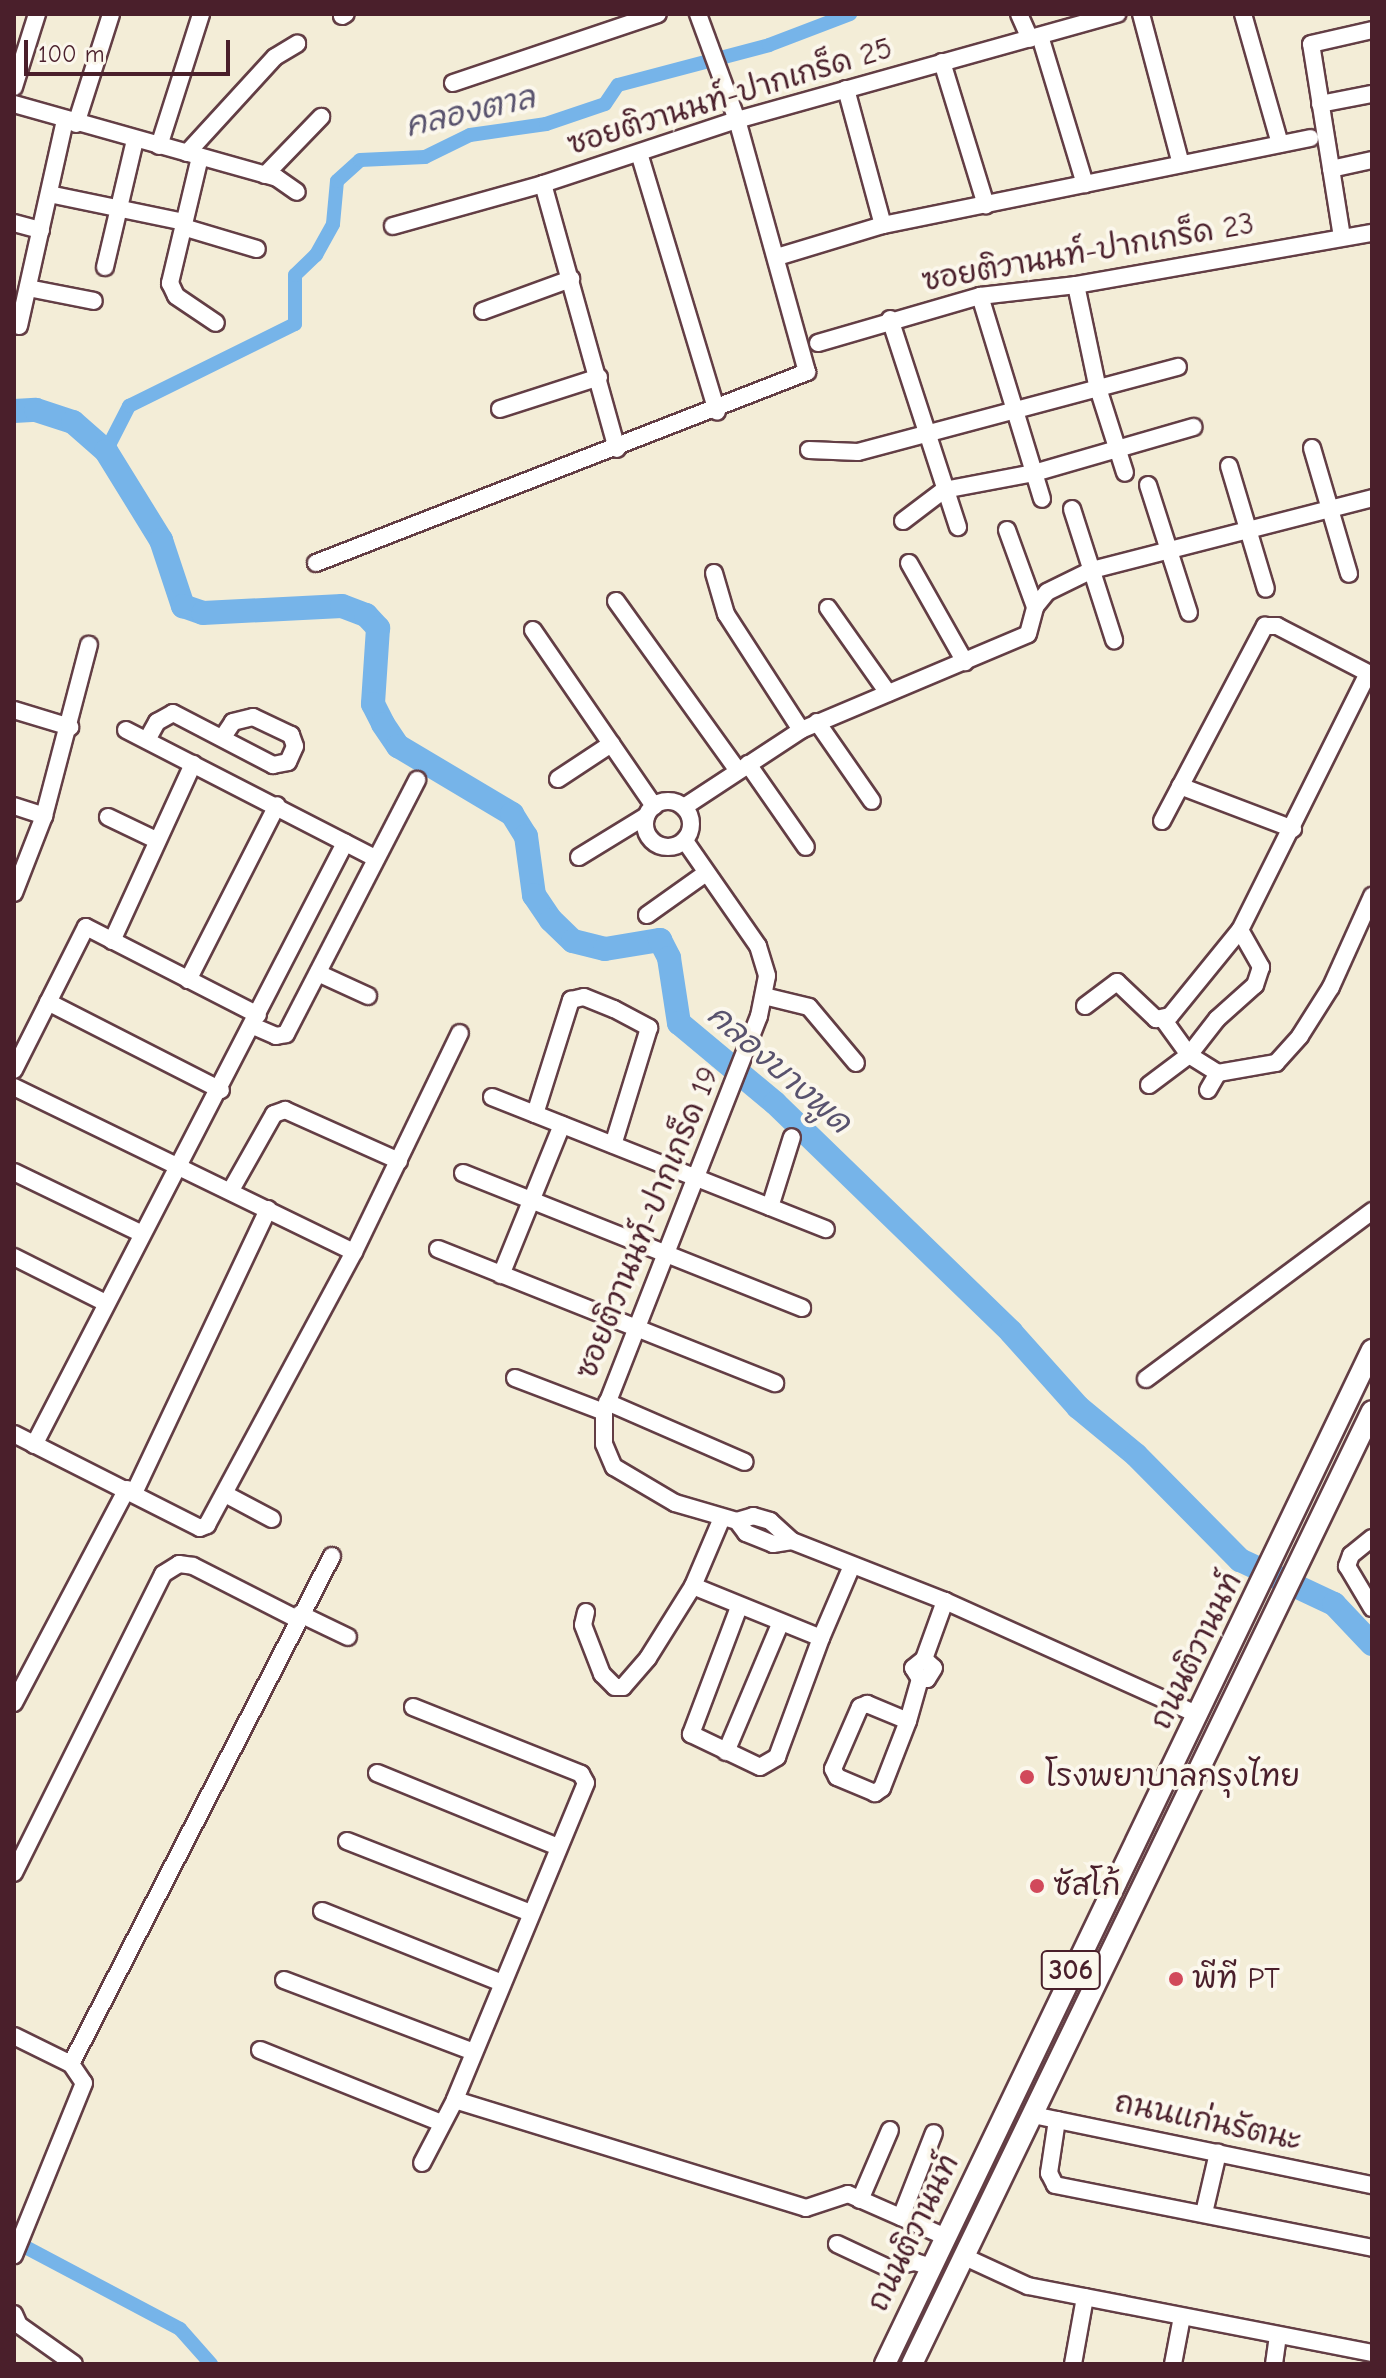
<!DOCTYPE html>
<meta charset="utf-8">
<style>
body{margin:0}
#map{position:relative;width:1386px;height:2378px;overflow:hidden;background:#f3edd7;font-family:"Comic Neue","Playpen Sans Thai",sans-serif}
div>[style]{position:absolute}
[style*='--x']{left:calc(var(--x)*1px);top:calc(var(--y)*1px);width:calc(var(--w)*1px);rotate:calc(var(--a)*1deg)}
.canal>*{height:14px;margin:-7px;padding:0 7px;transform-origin:7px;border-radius:7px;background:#76b4e9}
.river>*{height:24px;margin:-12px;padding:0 12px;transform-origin:12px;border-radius:12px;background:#76b4e9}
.roads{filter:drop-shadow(2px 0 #633e45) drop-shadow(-2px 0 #633e45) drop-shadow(0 2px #633e45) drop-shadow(0 -2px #633e45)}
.minor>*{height:16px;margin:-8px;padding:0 8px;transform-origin:8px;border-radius:8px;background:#fff}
.minor>.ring{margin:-8px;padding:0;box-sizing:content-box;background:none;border:16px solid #fff;border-radius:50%}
.major>*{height:20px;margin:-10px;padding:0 10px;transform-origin:10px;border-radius:10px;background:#fff}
.dots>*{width:22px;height:22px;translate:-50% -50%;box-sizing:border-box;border:4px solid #fbf7ec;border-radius:50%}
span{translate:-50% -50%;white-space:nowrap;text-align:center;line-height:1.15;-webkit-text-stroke:8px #fbf7ec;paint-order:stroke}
.shield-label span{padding:2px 6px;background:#fbf7ec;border:2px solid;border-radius:6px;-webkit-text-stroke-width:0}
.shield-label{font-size:28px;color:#4a1f2b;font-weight:700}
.street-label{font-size:30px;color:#4a1f2b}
.poi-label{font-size:30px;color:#4a1f2b}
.left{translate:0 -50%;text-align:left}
.water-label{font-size:32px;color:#59536e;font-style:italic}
.frame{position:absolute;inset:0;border:16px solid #4a1f2b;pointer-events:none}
.scale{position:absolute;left:24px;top:40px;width:206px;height:36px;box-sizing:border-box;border:4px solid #4a1f2b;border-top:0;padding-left:10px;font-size:24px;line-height:28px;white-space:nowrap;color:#4a1f2b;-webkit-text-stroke:6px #fbf7ec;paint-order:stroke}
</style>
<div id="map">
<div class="canal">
<i style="--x:106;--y:451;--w:51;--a:-62.9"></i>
<i style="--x:129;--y:406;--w:185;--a:-26.3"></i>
<i style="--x:295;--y:324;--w:49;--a:-90"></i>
<i style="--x:295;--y:275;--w:29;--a:-44"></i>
<i style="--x:316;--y:255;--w:35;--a:-61"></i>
<i style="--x:333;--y:224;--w:43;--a:-84.7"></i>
<i style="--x:337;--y:181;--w:31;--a:-42"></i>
<i style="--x:360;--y:160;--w:65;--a:-2.6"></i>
<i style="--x:425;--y:157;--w:50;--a:-26.1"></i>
<i style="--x:470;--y:135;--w:77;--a:-8.2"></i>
<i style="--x:546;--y:124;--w:62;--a:-18.7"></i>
<i style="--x:605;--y:104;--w:23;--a:-56"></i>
<i style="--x:618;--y:85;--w:156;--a:-14.8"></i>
<i style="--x:769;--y:45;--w:87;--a:-20.9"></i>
<i style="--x:14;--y:2241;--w:188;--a:27.9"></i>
<i style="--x:180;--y:2329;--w:47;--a:48.5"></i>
</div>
<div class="river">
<i style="--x:14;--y:411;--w:22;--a:-3"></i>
<i style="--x:36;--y:410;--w:39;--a:18"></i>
<i style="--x:73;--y:422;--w:44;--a:41.3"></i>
<i style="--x:106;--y:451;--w:105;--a:58.3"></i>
<i style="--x:161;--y:540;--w:70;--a:71.6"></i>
<i style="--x:183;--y:606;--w:21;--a:19"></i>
<i style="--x:203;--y:613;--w:139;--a:-2.9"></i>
<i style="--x:342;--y:606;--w:26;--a:21"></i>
<i style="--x:366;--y:615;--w:18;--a:47"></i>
<i style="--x:378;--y:628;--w:76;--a:93.8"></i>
<i style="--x:373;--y:704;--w:22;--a:63"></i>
<i style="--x:383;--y:724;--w:27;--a:56"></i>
<i style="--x:398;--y:746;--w:133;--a:30.8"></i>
<i style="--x:512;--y:814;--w:26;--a:58"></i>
<i style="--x:526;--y:836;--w:60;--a:82.3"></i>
<i style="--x:534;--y:895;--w:30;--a:56"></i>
<i style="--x:551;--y:920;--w:30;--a:44"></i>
<i style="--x:573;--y:941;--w:33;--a:14"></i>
<i style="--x:605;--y:949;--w:56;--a:-9.3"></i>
<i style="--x:660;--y:940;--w:20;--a:63"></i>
<i style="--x:669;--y:958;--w:66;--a:81.3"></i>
<i style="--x:679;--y:1023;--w:125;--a:39.8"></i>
<i style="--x:775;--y:1103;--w:329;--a:44.1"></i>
<i style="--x:1011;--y:1332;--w:101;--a:48.2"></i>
<i style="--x:1078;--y:1407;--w:75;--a:39.6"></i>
<i style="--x:1136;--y:1455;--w:148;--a:45.3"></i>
<i style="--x:1240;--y:1560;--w:104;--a:25.1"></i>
<i style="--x:1334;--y:1604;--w:55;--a:46.5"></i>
</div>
<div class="roads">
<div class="minor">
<i style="--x:1019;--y:14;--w:27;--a:66"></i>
<i style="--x:1141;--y:14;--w:155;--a:75.1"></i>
<i style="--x:1243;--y:14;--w:135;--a:74.1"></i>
<i style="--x:342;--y:16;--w:4;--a:-27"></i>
<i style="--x:1040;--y:36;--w:155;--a:73.1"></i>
<i style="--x:942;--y:62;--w:150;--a:72.9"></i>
<i style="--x:453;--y:83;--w:216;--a:-18.6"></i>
<i style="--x:14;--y:87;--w:77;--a:-72.5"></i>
<i style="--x:846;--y:89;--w:141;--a:74.8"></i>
<i style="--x:14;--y:104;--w:273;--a:15.7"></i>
<i style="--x:277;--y:178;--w:24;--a:35"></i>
<i style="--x:1320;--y:104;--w:53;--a:-10.9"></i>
<i style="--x:76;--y:124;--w:115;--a:-72.3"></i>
<i style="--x:159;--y:146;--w:139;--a:-72.3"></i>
<i style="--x:187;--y:153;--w:130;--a:-47.5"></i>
<i style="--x:275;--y:57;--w:26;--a:-31"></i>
<i style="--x:639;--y:153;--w:270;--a:73.2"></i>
<i style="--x:200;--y:157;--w:130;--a:103.4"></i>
<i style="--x:170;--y:283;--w:14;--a:65"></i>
<i style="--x:176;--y:296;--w:48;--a:34"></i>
<i style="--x:1331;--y:169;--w:42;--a:-12.4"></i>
<i style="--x:265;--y:175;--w:81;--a:-46"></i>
<i style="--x:543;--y:184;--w:275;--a:74.4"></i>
<i style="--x:49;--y:194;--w:138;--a:11.7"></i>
<i style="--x:14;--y:223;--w:28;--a:15"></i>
<i style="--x:393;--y:226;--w:156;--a:-15.6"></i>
<i style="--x:543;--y:184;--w:204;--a:-18.3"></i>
<i style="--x:737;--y:120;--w:395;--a:-15.6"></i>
<i style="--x:183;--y:227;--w:77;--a:16.6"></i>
<i style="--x:1342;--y:237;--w:195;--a:-99.1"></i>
<i style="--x:1311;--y:44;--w:63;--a:-12.9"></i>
<i style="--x:777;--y:257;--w:111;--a:-16.8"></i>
<i style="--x:883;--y:225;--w:436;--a:-11.5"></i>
<i style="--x:105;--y:267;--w:130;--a:-76.7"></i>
<i style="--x:1076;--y:285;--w:102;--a:78.1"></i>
<i style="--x:1097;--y:385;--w:92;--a:72.3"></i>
<i style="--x:28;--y:288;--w:67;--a:11.1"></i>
<i style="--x:980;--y:296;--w:212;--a:73"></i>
<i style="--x:483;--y:311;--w:94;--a:-20"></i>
<i style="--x:890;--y:319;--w:219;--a:71.9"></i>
<i style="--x:19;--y:326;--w:210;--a:-77.4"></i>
<i style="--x:818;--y:343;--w:169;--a:-16.2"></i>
<i style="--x:980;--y:296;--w:97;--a:-6.5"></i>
<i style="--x:1076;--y:285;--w:301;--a:-10"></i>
<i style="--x:500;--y:409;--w:104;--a:-17.9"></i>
<i style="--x:1312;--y:448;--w:131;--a:73.6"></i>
<i style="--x:809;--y:450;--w:49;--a:2.3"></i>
<i style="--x:858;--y:452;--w:331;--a:-14.9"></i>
<i style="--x:1229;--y:466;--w:128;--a:73.3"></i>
<i style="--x:1148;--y:485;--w:134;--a:72.2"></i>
<i style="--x:1072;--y:509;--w:138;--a:72.2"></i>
<i style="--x:903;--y:521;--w:51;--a:-37.1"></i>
<i style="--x:944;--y:490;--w:92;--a:-10.7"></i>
<i style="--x:1034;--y:473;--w:166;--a:-16.1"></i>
<i style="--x:1007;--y:530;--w:82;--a:70"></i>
<i style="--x:316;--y:563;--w:527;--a:-21.26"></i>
<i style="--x:807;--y:372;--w:262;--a:-105.5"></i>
<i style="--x:737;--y:120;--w:113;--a:-110.2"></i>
<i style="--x:909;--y:563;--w:114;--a:60.5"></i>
<i style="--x:714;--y:573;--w:43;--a:73.7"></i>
<i style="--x:726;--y:614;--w:138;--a:57.1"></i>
<i style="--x:616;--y:601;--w:209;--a:54.3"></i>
<i style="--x:828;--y:608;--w:104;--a:54.8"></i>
<i style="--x:533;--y:630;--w:214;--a:55.5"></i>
<i style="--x:14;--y:710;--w:59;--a:16.9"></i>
<i style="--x:817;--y:722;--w:96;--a:55.2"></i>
<i style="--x:126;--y:730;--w:278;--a:27.2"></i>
<i style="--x:147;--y:740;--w:21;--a:-61"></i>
<i style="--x:157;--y:722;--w:18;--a:-29"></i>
<i style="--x:173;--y:713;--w:113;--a:27.5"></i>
<i style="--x:273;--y:765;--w:15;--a:-11"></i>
<i style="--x:288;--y:762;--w:17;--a:-66"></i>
<i style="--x:295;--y:746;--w:12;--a:-110"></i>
<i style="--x:291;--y:735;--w:42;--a:-154.7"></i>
<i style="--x:253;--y:717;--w:21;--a:166"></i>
<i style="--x:233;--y:722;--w:18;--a:124"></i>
<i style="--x:748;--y:764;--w:101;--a:55.1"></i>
<i style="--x:558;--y:779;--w:64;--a:-33.4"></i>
<i style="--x:1180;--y:786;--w:121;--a:20.8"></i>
<i class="ring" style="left:645px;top:801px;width:30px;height:30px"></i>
<i style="--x:14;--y:806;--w:32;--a:18"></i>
<i style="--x:684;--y:807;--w:140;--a:-33.3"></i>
<i style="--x:801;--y:730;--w:246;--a:-22.9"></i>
<i style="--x:1028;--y:634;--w:28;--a:-75"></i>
<i style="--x:1035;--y:607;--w:19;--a:-51"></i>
<i style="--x:1047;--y:592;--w:50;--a:-26.1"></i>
<i style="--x:1092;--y:570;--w:289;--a:-14.4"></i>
<i style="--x:108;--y:817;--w:51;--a:25.6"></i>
<i style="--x:1162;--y:821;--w:221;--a:-62.2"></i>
<i style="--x:1265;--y:626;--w:12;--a:0"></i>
<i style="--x:1277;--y:626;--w:107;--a:27.3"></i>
<i style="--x:685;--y:841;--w:128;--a:55.2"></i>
<i style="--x:758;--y:946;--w:31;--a:73"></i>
<i style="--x:767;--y:976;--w:41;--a:101.3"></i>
<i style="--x:759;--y:1016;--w:425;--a:111.4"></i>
<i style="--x:604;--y:1412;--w:32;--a:90"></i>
<i style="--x:604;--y:1444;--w:25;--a:67"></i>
<i style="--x:614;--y:1467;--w:71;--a:30.5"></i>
<i style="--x:675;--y:1503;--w:65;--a:16.2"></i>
<i style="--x:737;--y:1521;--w:15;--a:53"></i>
<i style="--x:746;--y:1533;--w:29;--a:22"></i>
<i style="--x:773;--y:1544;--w:19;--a:-9"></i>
<i style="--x:792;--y:1541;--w:164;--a:21.4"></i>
<i style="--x:945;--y:1601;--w:278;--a:24.2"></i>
<i style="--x:579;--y:857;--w:79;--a:-31.5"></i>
<i style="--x:14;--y:893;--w:83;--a:-68.7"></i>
<i style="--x:44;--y:816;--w:177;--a:-75.3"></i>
<i style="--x:647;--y:915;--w:72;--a:-35.4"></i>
<i style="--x:1240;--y:930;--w:287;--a:-63.5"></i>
<i style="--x:112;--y:941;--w:195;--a:-65.4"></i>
<i style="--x:318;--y:973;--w:55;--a:24.7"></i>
<i style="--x:188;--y:980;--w:196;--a:-63"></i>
<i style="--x:764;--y:996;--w:46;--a:13.7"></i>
<i style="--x:809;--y:1007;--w:73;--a:50"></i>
<i style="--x:48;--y:1002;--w:194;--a:27"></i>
<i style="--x:1085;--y:1006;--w:40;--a:-37"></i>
<i style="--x:1117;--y:982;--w:54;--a:43.5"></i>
<i style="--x:1156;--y:1019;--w:14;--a:-12"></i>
<i style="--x:1170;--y:1016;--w:111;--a:-50.9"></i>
<i style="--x:1240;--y:930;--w:43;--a:60.4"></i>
<i style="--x:1261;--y:967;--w:19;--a:108"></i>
<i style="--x:1255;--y:985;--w:51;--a:138.2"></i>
<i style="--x:1217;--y:1019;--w:46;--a:127.9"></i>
<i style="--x:1189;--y:1055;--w:50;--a:143.1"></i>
<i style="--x:1163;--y:1019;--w:44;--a:54.2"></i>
<i style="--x:1189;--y:1055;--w:34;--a:32"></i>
<i style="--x:253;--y:1026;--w:25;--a:23"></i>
<i style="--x:276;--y:1036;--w:10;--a:-11"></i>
<i style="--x:286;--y:1034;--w:286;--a:-62.7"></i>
<i style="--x:14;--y:1070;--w:160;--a:-63.3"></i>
<i style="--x:86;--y:927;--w:193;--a:27.1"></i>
<i style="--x:14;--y:1087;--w:378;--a:25.9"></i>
<i style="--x:1208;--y:1090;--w:20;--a:-60"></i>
<i style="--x:1218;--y:1073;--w:59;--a:-9.8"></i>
<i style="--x:1276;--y:1063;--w:36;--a:-48"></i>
<i style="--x:1300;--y:1036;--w:58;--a:-57.7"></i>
<i style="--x:1331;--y:987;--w:100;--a:-65.7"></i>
<i style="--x:492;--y:1097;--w:359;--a:21.6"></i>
<i style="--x:535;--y:1114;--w:120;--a:-72.5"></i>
<i style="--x:571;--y:1000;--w:13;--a:-13"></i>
<i style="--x:584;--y:997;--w:32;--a:22"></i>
<i style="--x:614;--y:1009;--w:40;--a:28"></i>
<i style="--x:649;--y:1028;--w:122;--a:107.1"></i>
<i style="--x:14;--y:1172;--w:142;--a:25.8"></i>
<i style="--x:463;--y:1173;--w:365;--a:21.7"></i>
<i style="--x:231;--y:1190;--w:87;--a:-60.5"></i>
<i style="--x:274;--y:1114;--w:12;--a:-20"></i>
<i style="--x:285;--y:1110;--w:125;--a:24.1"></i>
<i style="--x:770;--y:1207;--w:73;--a:-72.6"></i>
<i style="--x:438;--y:1249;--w:363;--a:21.7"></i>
<i style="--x:14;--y:1257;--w:101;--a:26.6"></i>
<i style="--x:501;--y:1275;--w:162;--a:-67.9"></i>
<i style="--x:515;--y:1378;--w:95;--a:20.9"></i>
<i style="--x:1146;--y:1379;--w:282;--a:-36.6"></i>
<i style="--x:607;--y:1402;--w:150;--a:23.5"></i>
<i style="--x:14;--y:1434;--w:208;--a:26.8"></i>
<i style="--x:200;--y:1528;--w:8;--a:-23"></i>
<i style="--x:207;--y:1525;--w:310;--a:-61.7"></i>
<i style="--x:354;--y:1252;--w:243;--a:-64.2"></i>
<i style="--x:34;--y:1445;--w:678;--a:-62.68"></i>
<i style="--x:134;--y:1493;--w:314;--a:-64.7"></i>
<i style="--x:225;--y:1494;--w:53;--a:28"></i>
<i style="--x:737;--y:1521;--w:17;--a:-17"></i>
<i style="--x:753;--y:1516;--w:18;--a:16"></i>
<i style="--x:770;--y:1521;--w:30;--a:42"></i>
<i style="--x:1372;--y:1538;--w:27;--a:141"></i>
<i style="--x:1351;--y:1555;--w:12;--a:110"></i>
<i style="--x:1347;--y:1566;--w:49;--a:59.2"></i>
<i style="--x:693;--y:1586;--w:138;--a:22.1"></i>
<i style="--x:821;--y:1638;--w:76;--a:-66.8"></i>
<i style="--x:739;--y:1607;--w:136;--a:110.7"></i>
<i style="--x:691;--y:1734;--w:76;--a:25.6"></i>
<i style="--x:760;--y:1767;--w:20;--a:-30"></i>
<i style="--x:777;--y:1757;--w:127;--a:-69.7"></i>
<i style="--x:586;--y:1612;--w:13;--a:103"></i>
<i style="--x:583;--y:1625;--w:53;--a:68.8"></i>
<i style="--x:602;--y:1674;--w:18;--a:45"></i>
<i style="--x:615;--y:1687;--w:8;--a:0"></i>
<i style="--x:623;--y:1687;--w:38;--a:-49"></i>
<i style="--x:648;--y:1658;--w:85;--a:-58"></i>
<i style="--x:693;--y:1586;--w:74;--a:-66.9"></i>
<i style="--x:300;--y:1614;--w:53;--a:25.6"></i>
<i style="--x:924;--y:1659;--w:13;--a:42"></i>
<i style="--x:934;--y:1668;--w:13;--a:122"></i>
<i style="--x:927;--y:1679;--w:7;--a:180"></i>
<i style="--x:920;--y:1679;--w:13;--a:-122"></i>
<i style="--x:913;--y:1668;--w:14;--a:-39"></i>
<i style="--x:924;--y:1659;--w:62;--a:-70.1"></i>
<i style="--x:14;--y:1703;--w:242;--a:-62.2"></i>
<i style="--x:867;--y:1704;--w:44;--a:22.5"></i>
<i style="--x:908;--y:1721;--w:72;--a:111.2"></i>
<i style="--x:882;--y:1788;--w:9;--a:144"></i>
<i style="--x:875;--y:1793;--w:41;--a:-157.2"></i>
<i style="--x:837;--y:1777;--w:9;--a:-117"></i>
<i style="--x:833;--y:1769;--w:68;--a:-66.5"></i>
<i style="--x:860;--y:1707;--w:8;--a:-23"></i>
<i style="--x:413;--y:1707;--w:181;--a:21.7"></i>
<i style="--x:581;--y:1774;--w:10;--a:61"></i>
<i style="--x:586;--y:1783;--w:343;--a:112.5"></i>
<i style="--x:455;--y:2100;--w:71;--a:117.6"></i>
<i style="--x:908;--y:1721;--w:44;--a:-74.1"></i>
<i style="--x:726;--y:1752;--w:139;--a:-67.1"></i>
<i style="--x:377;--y:1773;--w:196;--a:22.2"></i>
<i style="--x:347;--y:1841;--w:198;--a:21.4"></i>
<i style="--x:14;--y:1873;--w:334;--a:-63.5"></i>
<i style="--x:163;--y:1574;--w:19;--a:-32"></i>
<i style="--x:179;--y:1564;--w:14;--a:8"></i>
<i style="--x:193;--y:1566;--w:117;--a:27"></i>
<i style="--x:322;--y:1911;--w:194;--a:21.8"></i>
<i style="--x:284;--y:1980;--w:203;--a:20.8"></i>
<i style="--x:14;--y:2036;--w:64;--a:26.2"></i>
<i style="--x:71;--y:2064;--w:23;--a:56"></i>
<i style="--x:84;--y:2083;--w:186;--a:112.1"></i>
<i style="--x:260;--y:2050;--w:196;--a:21.9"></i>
<i style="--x:71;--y:2064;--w:571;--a:-62.81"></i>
<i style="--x:455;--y:2100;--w:367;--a:17.1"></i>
<i style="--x:806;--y:2208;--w:44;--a:-18.4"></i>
<i style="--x:848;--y:2194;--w:107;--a:23.7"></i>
<i style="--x:1033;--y:2115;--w:346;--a:11.7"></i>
<i style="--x:1057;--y:2120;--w:54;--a:98.6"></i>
<i style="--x:1049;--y:2173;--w:13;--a:63"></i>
<i style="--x:1055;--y:2185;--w:323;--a:11.2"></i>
<i style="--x:860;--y:2200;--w:76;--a:-66.8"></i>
<i style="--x:1204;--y:2213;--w:62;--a:-76.9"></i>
<i style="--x:901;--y:2217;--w:90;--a:-68.6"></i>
<i style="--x:837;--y:2244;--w:56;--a:25.2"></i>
<i style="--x:888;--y:2268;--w:28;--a:-13"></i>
<i style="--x:915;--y:2262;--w:17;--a:17"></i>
<i style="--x:965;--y:2257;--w:69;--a:24.7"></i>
<i style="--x:1028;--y:2286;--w:350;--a:11"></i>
<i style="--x:14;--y:2314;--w:12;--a:66"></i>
<i style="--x:19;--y:2325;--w:67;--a:35.3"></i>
<i style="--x:1073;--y:2364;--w:68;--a:-79.8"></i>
<i style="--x:1173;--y:2364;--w:48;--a:-79.2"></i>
<i style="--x:1274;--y:2364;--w:29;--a:-82"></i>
</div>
<div class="major">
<i style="--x:885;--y:2364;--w:1125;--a:-64.35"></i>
<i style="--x:912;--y:2364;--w:1058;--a:-64.23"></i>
</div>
</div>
<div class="dots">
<i style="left:1027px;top:1777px;background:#d1495b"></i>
<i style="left:1037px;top:1886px;background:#d1495b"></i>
<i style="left:1176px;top:1979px;background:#d1495b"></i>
</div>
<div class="shield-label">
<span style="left:1071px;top:1970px">306</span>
</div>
<div class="street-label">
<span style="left:730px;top:97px;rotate:-17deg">ซอยติวานนท์-ปากเกร็ด 25</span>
<span style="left:1088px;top:253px;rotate:-10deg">ซอยติวานนท์-ปากเกร็ด 23</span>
<span style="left:648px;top:1223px;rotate:-68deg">ซอยติวานนท์-ปากเกร็ด 19</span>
<span style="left:1197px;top:1651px;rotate:-64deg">ถนนติวานนท์</span>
<span style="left:1208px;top:2122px;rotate:12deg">ถนนแก่นรัตนะ</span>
<span style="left:914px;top:2233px;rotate:-64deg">ถนนติวานนท์</span>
</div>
<div class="poi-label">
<span class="left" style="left:1045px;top:1777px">โรงพยาบาลกรุงไทย</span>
<span class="left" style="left:1053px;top:1886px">ซัสโก้</span>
<span class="left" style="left:1192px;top:1979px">พีที PT</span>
</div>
<div class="water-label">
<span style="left:470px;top:112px;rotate:-13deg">คลองตาล</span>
<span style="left:779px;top:1069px;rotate:41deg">คลองบางพูด</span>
</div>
<div class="frame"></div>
<div class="scale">100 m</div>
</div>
